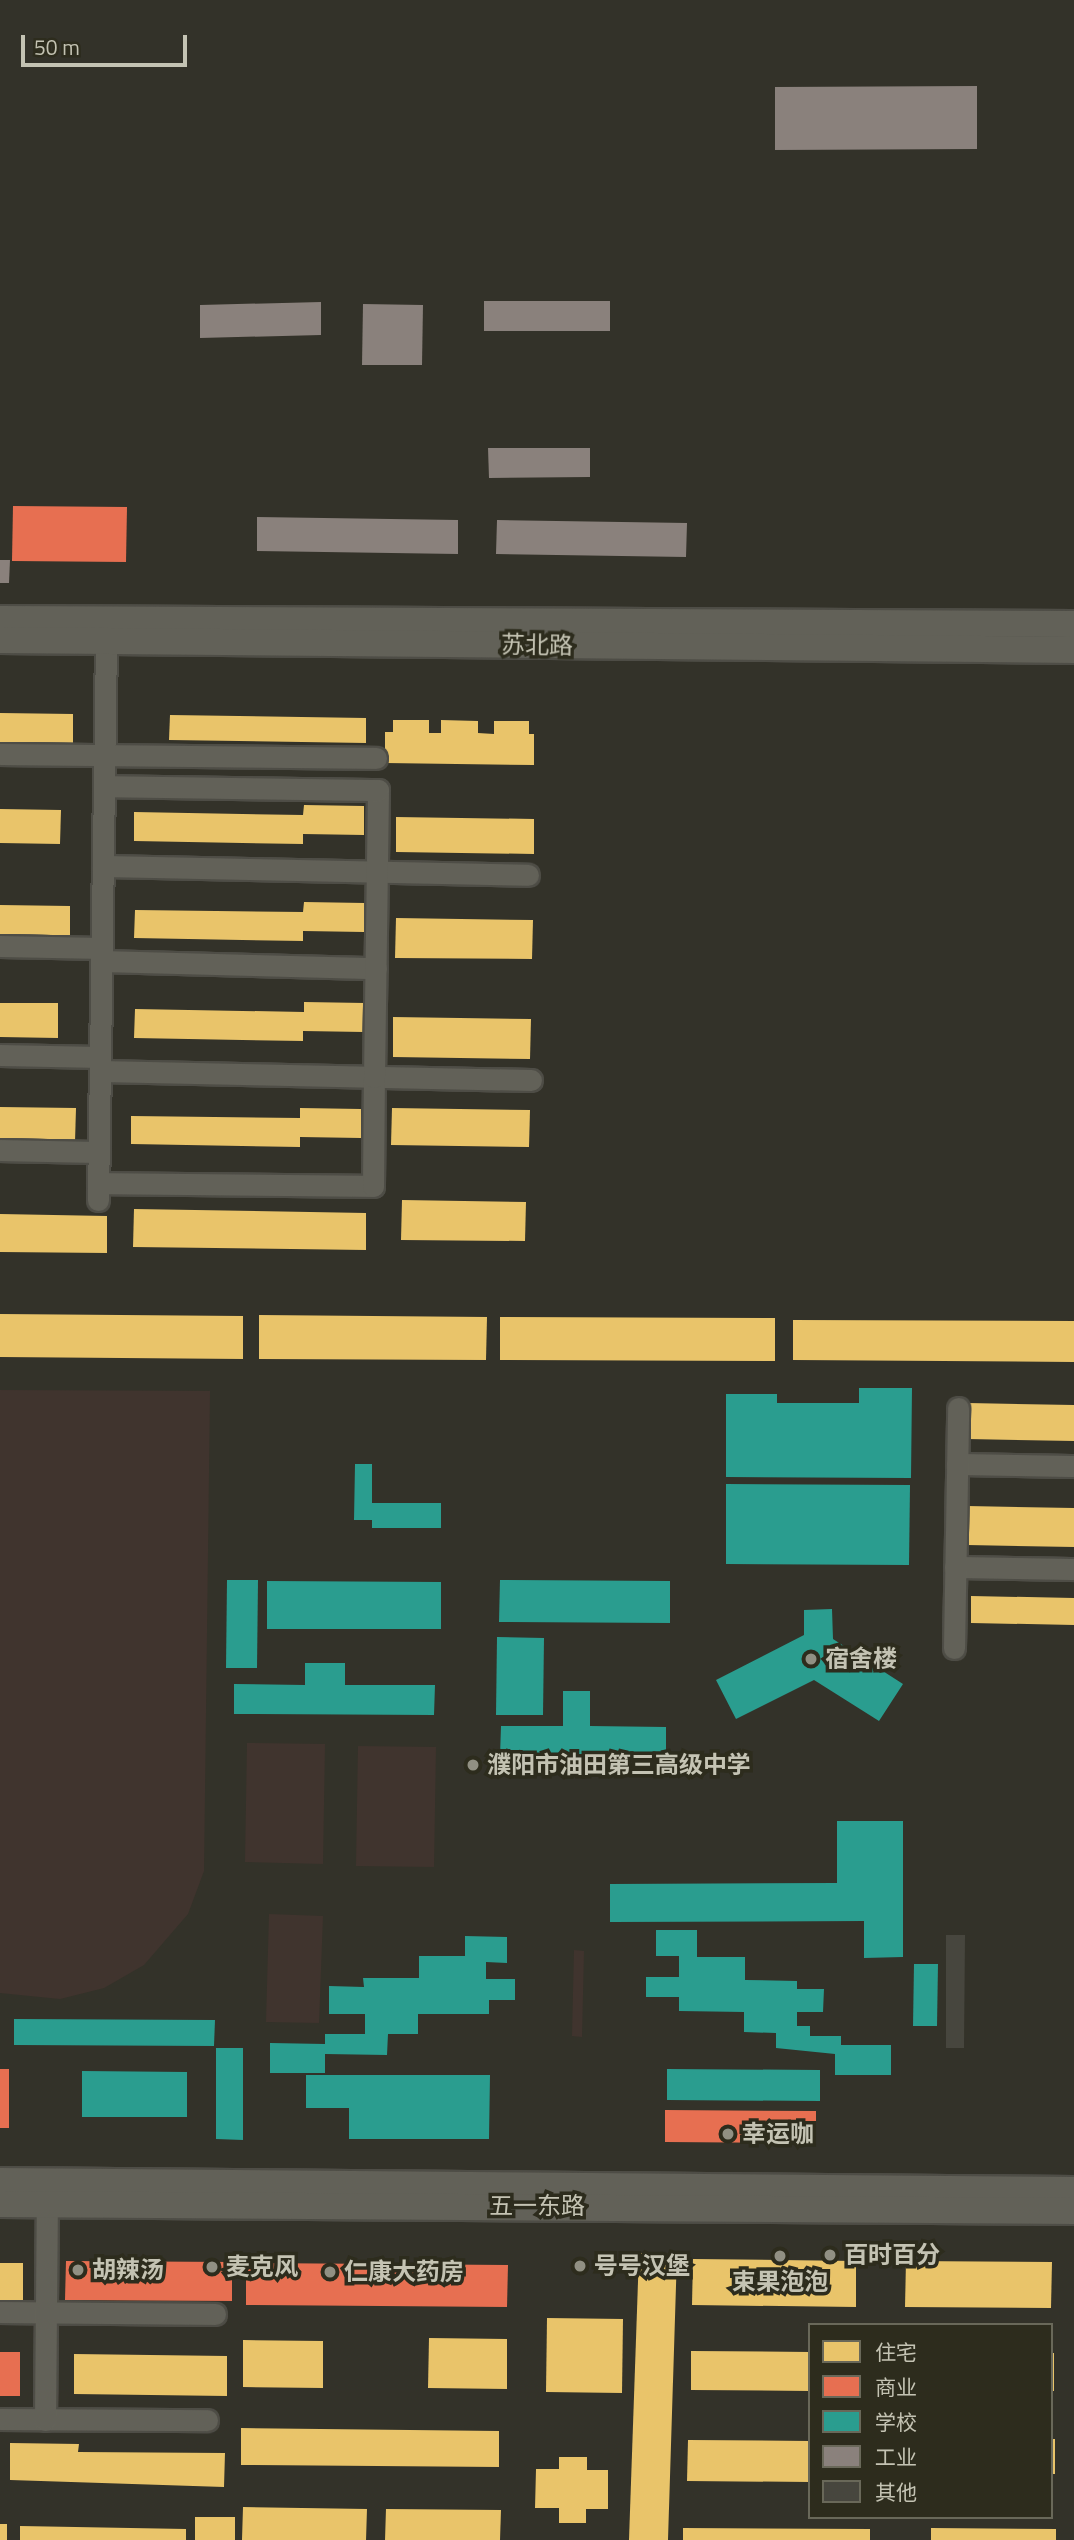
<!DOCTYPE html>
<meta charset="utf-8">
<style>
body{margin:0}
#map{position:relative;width:1074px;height:2540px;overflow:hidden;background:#333229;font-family:"Titillium Web","Noto Sans SC",sans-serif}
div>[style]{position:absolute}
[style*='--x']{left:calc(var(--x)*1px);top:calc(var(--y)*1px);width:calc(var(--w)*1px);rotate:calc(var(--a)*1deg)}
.green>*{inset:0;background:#40342e}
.homes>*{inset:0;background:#e9c46a}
.shops>*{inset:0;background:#e76f51}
.schools>*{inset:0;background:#2a9d8f}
.industry>*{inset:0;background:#8a817c}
.building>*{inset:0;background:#47463e}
.roads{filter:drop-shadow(2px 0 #4e4d46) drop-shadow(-2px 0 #4e4d46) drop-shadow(0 2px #4e4d46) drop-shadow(0 -2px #4e4d46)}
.minor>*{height:21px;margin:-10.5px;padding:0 10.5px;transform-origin:10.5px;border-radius:10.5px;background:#626158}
.tertiary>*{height:26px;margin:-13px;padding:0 13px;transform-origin:13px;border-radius:13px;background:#626158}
.dots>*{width:19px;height:19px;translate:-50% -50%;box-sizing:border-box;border:4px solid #2d2c1d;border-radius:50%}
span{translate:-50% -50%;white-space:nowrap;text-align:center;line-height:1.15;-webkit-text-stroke:7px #2d2c1d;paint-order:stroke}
.street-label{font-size:24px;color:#c4c3b3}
.poi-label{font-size:24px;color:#c4c3b3;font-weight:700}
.left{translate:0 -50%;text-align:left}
.legend{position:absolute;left:808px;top:2323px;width:245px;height:196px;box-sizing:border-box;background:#2d2c1d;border:2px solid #696859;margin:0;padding:9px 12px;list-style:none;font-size:21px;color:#c4c3b3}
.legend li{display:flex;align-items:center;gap:14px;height:35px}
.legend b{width:35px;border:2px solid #696859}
.scale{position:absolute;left:21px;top:35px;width:166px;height:32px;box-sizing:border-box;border:4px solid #c4c3b3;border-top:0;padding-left:9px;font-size:21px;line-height:24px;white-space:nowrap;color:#c4c3b3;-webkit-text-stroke:5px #2d2c1d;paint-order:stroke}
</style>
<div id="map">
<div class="green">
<i style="clip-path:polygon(0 1390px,210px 1391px,204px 1871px,188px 1914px,144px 1965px,104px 1988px,60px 1999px,0 1993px)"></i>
<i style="clip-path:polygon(247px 1743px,325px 1744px,323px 1864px,245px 1862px)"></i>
<i style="clip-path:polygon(358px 1746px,436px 1747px,434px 1867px,356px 1866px)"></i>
<i style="clip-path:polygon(269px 1914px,323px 1916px,319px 2023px,266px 2022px)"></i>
<i style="clip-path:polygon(574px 1950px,584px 1951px,582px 2037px,572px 2036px)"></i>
</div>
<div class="homes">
<i style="clip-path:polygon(0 713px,73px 714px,73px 743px,0 742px)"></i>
<i style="clip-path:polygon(170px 715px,366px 718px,366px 743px,169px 740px)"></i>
<i style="clip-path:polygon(393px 720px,429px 720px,429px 733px,441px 733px,441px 720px,478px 721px,478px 733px,494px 734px,494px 721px,529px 721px,529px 734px,534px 734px,534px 765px,385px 763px,385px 732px,393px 732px)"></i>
<i style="clip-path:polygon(304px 805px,364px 806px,364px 835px,303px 834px,303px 844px,134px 841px,134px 812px,303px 815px)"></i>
<i style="clip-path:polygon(0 809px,61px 810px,60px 844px,0 843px)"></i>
<i style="clip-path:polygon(396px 817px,534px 819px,534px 854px,396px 852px)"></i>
<i style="clip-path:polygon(304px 902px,365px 903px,364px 932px,303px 931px,303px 941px,134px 938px,135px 910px,303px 912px)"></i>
<i style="clip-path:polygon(0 905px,70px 906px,70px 939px,0 938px)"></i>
<i style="clip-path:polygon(396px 918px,533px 920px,532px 959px,395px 958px)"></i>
<i style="clip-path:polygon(304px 1002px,365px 1003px,364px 1032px,303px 1031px,303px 1041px,134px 1038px,135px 1009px,304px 1012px)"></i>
<i style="clip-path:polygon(0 1003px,58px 1003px,58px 1038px,0 1037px)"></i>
<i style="clip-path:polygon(393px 1017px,531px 1019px,530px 1059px,393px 1057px)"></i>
<i style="clip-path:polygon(0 1107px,76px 1108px,75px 1142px,0 1141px)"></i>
<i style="clip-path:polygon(300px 1108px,361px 1109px,361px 1138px,300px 1137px,300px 1147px,131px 1144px,131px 1116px,300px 1118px)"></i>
<i style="clip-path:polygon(392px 1108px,530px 1110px,529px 1147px,391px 1145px)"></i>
<i style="clip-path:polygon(402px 1200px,526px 1202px,525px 1241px,401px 1240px)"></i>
<i style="clip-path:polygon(134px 1209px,366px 1213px,366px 1250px,133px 1247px)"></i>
<i style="clip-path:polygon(0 1214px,107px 1216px,107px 1253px,0 1252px)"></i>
<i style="clip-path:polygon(0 1314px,243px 1316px,243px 1359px,0 1357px)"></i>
<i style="clip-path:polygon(259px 1315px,487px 1317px,486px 1360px,259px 1359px)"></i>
<i style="clip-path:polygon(500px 1317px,775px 1318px,775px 1361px,500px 1360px)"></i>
<i style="clip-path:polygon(793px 1320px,1074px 1321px,1074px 1362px,793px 1360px)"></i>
<i style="clip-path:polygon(968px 1403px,1074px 1405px,1074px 1441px,967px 1439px)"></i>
<i style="clip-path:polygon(967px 1506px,1074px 1508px,1074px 1547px,967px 1545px)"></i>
<i style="clip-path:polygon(971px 1596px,1074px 1598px,1074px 1625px,971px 1623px)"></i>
<i style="clip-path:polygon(639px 2253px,677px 2254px,668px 2540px,629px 2540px)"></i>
<i style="clip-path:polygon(693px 2259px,856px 2261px,856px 2307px,692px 2305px)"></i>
<i style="clip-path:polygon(906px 2261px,1052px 2262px,1051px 2308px,905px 2307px)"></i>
<i style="clip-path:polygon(0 2263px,23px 2263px,23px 2300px,0 2300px)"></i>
<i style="clip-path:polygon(547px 2318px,623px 2319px,622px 2393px,546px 2392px)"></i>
<i style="clip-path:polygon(429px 2338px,507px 2339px,507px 2389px,428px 2388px)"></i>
<i style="clip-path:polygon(243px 2340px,323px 2341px,323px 2388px,243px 2387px)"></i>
<i style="clip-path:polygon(691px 2351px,810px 2352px,810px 2391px,691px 2390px)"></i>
<i style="clip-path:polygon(1051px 2353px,1054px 2353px,1054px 2391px,1051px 2391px)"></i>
<i style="clip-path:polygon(74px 2354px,227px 2356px,227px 2396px,74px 2394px)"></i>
<i style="clip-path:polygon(241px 2428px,499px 2431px,499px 2467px,241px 2465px)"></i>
<i style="clip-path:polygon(1051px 2439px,1055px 2439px,1055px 2474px,1051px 2474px)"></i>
<i style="clip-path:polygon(688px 2440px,810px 2441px,810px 2482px,687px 2481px)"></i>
<i style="clip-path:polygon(10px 2443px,79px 2444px,78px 2452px,225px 2453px,224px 2487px,10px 2480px)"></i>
<i style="clip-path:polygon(559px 2457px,587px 2457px,587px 2470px,608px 2470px,608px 2509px,586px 2509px,586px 2523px,559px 2523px,559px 2508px,535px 2508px,536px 2469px,559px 2469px)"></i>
<i style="clip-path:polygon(243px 2507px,367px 2509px,366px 2540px,242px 2540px)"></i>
<i style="clip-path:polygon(386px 2509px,501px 2510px,500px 2540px,385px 2540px)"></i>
<i style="clip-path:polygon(195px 2517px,235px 2517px,235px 2540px,195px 2540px)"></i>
<i style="clip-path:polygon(0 2524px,7px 2524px,7px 2540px,0 2540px)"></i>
<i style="clip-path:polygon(20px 2526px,186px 2529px,186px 2540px,20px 2540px)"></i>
<i style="clip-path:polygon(683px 2528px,870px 2529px,870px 2540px,683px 2540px)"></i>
<i style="clip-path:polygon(931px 2528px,1056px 2529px,1056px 2540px,931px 2540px)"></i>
</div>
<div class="shops">
<i style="clip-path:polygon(13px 506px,127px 507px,126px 562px,12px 561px)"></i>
<i style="clip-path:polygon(0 2069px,9px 2069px,9px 2128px,0 2128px)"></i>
<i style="clip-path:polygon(665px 2110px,816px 2111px,816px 2143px,665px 2142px)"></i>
<i style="clip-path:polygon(66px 2261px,232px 2262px,232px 2301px,65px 2300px)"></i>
<i style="clip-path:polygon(246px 2263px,508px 2265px,507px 2307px,246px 2305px)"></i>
<i style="clip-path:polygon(0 2352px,20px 2352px,20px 2396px,0 2396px)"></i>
</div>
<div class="schools">
<i style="clip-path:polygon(859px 1388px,912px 1388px,911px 1478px,726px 1477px,726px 1394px,777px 1394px,777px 1403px,859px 1403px)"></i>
<i style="clip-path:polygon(355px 1464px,372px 1464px,372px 1503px,441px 1503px,441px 1528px,372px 1528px,372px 1520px,354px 1520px)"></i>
<i style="clip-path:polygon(726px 1484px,910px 1485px,909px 1565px,726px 1564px)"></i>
<i style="clip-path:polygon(227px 1580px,258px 1580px,257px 1668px,226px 1668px)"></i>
<i style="clip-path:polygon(500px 1580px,670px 1581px,670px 1623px,499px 1622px)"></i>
<i style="clip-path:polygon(267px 1581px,441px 1582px,441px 1629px,267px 1629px)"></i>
<i style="clip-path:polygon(832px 1609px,833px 1639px,903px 1684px,879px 1721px,814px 1680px,736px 1719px,716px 1680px,804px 1635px,804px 1610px)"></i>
<i style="clip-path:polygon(497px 1637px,544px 1638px,543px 1715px,496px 1715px)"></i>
<i style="clip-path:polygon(305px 1663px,345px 1663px,345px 1685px,435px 1685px,434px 1715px,234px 1714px,234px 1684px,305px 1685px)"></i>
<i style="clip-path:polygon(563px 1691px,590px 1691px,590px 1726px,666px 1727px,666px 1757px,500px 1756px,501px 1726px,563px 1726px)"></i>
<i style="clip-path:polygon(837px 1821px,903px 1821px,903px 1957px,864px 1958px,864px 1921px,610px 1922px,610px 1884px,837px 1883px)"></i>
<i style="clip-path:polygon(656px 1930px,697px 1930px,697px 1957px,745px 1957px,745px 1980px,797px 1981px,797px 1989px,824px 1989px,823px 2012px,797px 2012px,797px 2026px,810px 2026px,810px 2036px,841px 2036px,841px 2045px,891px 2045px,891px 2075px,835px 2075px,835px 2054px,776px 2048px,776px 2033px,744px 2032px,744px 2012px,679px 2011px,679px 1997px,646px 1997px,646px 1977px,679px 1977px,679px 1956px,656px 1956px)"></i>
<i style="clip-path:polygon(465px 1936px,507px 1937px,507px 1963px,486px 1962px,486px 1979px,515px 1979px,515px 2000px,489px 2000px,489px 2014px,418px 2014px,418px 2034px,388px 2034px,387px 2055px,325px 2054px,325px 2073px,270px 2073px,270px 2043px,325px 2044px,325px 2034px,365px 2034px,365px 2014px,329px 2014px,329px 1986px,364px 1987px,363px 1978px,419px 1978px,419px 1956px,465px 1956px)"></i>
<i style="clip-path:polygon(914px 1964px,938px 1964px,937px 2026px,913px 2026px)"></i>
<i style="clip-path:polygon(14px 2019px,215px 2020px,214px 2046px,14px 2045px)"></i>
<i style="clip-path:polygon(216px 2048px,243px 2048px,243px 2140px,216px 2139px)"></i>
<i style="clip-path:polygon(667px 2069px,820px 2070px,820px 2101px,667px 2100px)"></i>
<i style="clip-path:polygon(82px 2071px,187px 2072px,187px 2117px,82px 2117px)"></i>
<i style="clip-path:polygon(306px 2075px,490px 2075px,489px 2139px,349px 2139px,349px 2108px,306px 2108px)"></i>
</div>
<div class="industry">
<i style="clip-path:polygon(977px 86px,977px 149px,775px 150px,775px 87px)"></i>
<i style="clip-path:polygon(484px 301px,610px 301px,610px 331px,484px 331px)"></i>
<i style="clip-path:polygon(321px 302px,321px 335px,200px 338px,200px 305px)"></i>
<i style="clip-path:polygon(363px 304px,423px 305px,422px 365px,362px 365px)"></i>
<i style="clip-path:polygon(488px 448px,590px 448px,590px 477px,489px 478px)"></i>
<i style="clip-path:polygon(257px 517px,458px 520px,458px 554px,257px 551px)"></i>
<i style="clip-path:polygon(497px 520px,687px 523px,686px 557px,496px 554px)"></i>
<i style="clip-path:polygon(0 560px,10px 560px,9px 583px,0 583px)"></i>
</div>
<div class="building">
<i style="clip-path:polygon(946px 1935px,965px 1935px,964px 2048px,946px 2048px)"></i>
</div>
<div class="roads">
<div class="minor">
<i style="--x:0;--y:754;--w:376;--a:0.6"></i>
<i style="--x:103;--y:866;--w:425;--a:1.2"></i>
<i style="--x:0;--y:946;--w:102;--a:1.1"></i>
<i style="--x:101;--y:961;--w:275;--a:1.5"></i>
<i style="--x:0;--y:1055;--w:100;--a:1.1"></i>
<i style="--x:100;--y:1071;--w:431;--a:1.2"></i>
<i style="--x:0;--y:1150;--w:99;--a:1.2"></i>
<i style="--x:98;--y:1183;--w:275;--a:0.6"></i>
<i style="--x:373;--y:1186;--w:109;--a:-89.5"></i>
<i style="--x:374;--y:1077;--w:287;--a:-89.2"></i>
<i style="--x:378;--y:790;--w:274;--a:-179.2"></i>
<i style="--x:98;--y:1200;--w:559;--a:-89.18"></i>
<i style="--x:957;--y:1464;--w:117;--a:1"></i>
<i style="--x:955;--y:1567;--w:119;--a:1"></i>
<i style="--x:954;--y:1648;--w:240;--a:-89"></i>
<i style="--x:0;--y:2312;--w:215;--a:0.5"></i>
<i style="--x:0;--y:2419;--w:207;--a:0.3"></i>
<i style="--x:45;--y:2420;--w:216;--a:-89.5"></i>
</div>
<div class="tertiary">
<i style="--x:0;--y:619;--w:1074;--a:0.27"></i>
<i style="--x:0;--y:640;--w:1074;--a:0.53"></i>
<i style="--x:0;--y:2181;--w:1074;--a:0.48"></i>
<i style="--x:0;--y:2204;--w:1074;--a:0.37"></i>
</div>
</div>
<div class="dots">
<i style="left:811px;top:1659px;background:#919083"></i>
<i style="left:473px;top:1765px;background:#919083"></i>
<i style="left:728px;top:2134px;background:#919083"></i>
<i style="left:830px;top:2255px;background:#919083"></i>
<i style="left:780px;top:2256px;background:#919083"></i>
<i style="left:580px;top:2266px;background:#919083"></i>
<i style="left:212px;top:2267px;background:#919083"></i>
<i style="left:78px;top:2270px;background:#919083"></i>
<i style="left:330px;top:2272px;background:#919083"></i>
</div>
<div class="street-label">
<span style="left:537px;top:645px;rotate:1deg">苏北路</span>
<span style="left:537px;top:2206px">五一东路</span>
</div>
<div class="poi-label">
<span class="left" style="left:825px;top:1659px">宿舍楼</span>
<span class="left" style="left:487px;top:1765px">濮阳市油田第三高级中学</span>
<span class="left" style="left:742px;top:2134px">幸运咖</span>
<span class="left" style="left:844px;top:2255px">百时百分</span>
<span class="left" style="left:594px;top:2266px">号号汉堡</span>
<span class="left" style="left:226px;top:2267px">麦克风</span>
<span class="left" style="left:92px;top:2270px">胡辣汤</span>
<span class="left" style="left:344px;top:2272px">仁康大药房</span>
<span style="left:780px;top:2282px">束果泡泡</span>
</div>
<ul class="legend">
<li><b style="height:19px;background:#e9c46a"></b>住宅</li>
<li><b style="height:19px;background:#e76f51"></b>商业</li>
<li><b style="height:19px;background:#2a9d8f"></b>学校</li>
<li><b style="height:19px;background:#8a817c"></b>工业</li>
<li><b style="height:19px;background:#47463e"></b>其他</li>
</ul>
<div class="scale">50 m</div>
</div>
